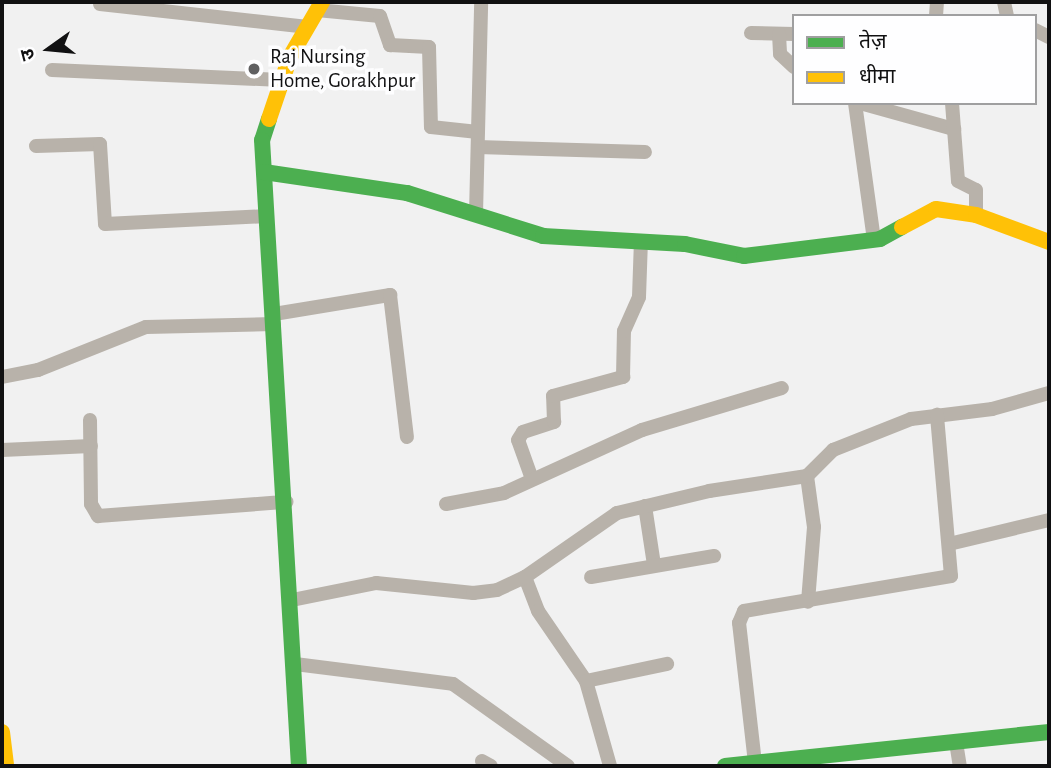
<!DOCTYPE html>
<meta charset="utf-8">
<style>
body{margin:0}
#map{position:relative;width:1051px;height:768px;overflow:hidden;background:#f1f1f1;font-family:"Alegreya Sans","Noto Sans Devanagari",sans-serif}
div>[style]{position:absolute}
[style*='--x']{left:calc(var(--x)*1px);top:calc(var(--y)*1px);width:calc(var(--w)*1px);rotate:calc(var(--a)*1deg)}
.street>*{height:14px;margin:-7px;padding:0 7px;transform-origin:7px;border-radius:7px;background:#b8b2aa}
.fast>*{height:16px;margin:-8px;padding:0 8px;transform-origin:8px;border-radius:8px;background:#4caf50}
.slow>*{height:16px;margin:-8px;padding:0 8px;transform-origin:8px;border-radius:8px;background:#ffc107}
.dots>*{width:19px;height:19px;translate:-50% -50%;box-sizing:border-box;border:4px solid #fefeff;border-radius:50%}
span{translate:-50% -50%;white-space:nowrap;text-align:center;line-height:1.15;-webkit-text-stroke:7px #fefeff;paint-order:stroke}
.poi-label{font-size:21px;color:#111112}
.left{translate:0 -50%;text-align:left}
.frame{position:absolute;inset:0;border:4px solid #111112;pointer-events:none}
.legend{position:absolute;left:792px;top:14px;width:245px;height:91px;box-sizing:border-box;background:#fefeff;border:2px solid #9f9fa0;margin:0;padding:9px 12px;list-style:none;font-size:21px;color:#111112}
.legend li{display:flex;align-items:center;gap:14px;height:35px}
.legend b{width:35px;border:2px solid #9f9fa0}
.north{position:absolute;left:14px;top:14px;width:70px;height:70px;-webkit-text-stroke:5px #fefeff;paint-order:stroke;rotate:255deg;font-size:19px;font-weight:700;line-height:28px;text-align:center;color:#111112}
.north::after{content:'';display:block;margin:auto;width:24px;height:32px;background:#111112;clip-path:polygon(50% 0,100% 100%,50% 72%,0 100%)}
</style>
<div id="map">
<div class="street">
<i style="--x:1004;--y:2;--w:14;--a:78"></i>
<i style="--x:100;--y:4;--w:209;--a:6.3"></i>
<i style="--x:317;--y:10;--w:63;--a:5.4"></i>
<i style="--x:380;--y:16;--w:31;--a:71"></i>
<i style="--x:390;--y:45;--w:39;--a:3"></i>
<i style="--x:429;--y:47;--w:80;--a:88.6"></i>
<i style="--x:431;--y:127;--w:47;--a:6.1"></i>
<i style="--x:936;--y:16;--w:14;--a:-86"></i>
<i style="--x:1035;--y:30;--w:16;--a:27"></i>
<i style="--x:751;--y:33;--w:43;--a:1.3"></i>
<i style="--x:779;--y:34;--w:20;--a:87"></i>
<i style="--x:780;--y:54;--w:19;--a:43"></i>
<i style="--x:52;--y:70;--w:230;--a:2.5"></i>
<i style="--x:855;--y:103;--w:138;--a:82.1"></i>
<i style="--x:860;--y:103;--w:98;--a:15.5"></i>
<i style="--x:952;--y:103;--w:78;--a:85.6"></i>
<i style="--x:958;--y:181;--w:20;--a:27"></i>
<i style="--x:976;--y:190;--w:25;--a:90"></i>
<i style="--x:36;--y:146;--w:64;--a:-1.8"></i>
<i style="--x:100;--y:144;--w:80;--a:86.4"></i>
<i style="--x:105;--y:224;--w:162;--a:-2.8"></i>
<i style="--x:478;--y:147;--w:167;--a:1.7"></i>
<i style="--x:476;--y:214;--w:212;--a:-88.6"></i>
<i style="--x:274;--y:314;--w:118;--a:-9.3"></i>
<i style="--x:390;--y:295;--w:143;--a:83.2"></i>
<i style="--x:2;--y:377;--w:37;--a:-11"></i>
<i style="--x:38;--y:370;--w:116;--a:-21.7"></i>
<i style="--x:146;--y:327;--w:128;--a:-1.3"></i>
<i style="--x:90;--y:420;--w:84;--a:89.3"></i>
<i style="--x:91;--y:504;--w:14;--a:60"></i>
<i style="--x:98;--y:516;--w:189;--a:-4.3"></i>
<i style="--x:2;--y:450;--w:89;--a:-2.6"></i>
<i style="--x:807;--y:476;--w:51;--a:82.2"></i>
<i style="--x:814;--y:527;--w:75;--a:94.6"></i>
<i style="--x:532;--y:479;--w:41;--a:-109.7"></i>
<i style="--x:518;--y:440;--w:9;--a:-58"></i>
<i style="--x:523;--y:432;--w:33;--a:-18"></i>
<i style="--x:554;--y:422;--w:26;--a:-92"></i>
<i style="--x:553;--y:396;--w:73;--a:-15.2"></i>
<i style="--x:623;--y:377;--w:46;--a:-88.8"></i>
<i style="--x:624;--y:331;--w:37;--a:-66"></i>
<i style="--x:639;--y:297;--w:56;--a:-88"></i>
<i style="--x:446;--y:504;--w:59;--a:-10.7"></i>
<i style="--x:504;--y:493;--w:152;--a:-24.5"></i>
<i style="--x:642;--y:430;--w:146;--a:-16.7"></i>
<i style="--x:645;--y:506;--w:60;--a:81.3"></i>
<i style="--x:949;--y:544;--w:103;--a:-13.5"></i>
<i style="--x:525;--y:577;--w:36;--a:69"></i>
<i style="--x:538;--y:611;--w:85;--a:55.6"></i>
<i style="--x:586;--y:681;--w:88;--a:74.2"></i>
<i style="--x:591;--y:577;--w:125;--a:-9.7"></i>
<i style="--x:292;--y:600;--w:86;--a:-11.4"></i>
<i style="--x:376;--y:583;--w:98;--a:5.9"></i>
<i style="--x:473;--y:593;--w:24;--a:-7"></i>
<i style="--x:497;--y:590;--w:31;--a:-25"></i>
<i style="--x:525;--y:577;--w:112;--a:-34.8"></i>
<i style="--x:617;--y:513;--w:95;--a:-13.4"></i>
<i style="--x:709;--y:491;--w:99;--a:-8.7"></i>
<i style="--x:807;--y:476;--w:37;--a:-45"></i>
<i style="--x:833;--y:450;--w:84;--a:-21.7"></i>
<i style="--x:911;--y:419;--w:82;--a:-7"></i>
<i style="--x:992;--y:409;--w:59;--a:-15.7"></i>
<i style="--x:295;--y:664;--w:159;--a:7.2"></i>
<i style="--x:453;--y:684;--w:141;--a:35.5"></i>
<i style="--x:586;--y:681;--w:83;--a:-11.9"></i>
<i style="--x:956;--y:742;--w:24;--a:81"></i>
<i style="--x:482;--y:761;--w:10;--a:29"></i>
<i style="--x:755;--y:763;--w:141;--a:-96.5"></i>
<i style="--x:739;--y:623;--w:13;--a:-67"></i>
<i style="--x:744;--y:611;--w:210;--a:-9.6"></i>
<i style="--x:951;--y:576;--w:162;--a:-95"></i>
</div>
<div class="fast">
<i style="--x:269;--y:119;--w:22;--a:108"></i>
<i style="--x:262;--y:140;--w:627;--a:86.62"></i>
<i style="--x:264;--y:172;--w:145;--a:8.4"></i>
<i style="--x:407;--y:193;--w:143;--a:17.5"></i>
<i style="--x:543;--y:236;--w:142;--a:3.2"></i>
<i style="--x:685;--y:244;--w:60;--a:11.5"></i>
<i style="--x:744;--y:256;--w:137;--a:-7.1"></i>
<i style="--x:880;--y:239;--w:25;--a:-29"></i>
<i style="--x:725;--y:766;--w:326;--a:-6"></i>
</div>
<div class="slow">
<i style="--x:269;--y:119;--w:65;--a:-71.3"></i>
<i style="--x:290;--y:57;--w:64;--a:-59.8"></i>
<i style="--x:902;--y:227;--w:38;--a:-28"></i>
<i style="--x:936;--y:209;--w:40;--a:8.5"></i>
<i style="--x:976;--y:215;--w:78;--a:20.3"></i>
<i style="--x:2;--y:732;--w:34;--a:83"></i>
</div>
<div class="dots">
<i style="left:254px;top:69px;background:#5f5f60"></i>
</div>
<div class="poi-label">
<span class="left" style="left:270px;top:69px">Raj Nursing<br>Home, Gorakhpur</span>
</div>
<div class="frame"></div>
<ul class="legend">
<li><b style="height:9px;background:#4caf50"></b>तेज़</li>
<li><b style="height:9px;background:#ffc107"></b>धीमा</li>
</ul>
<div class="north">उ</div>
</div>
